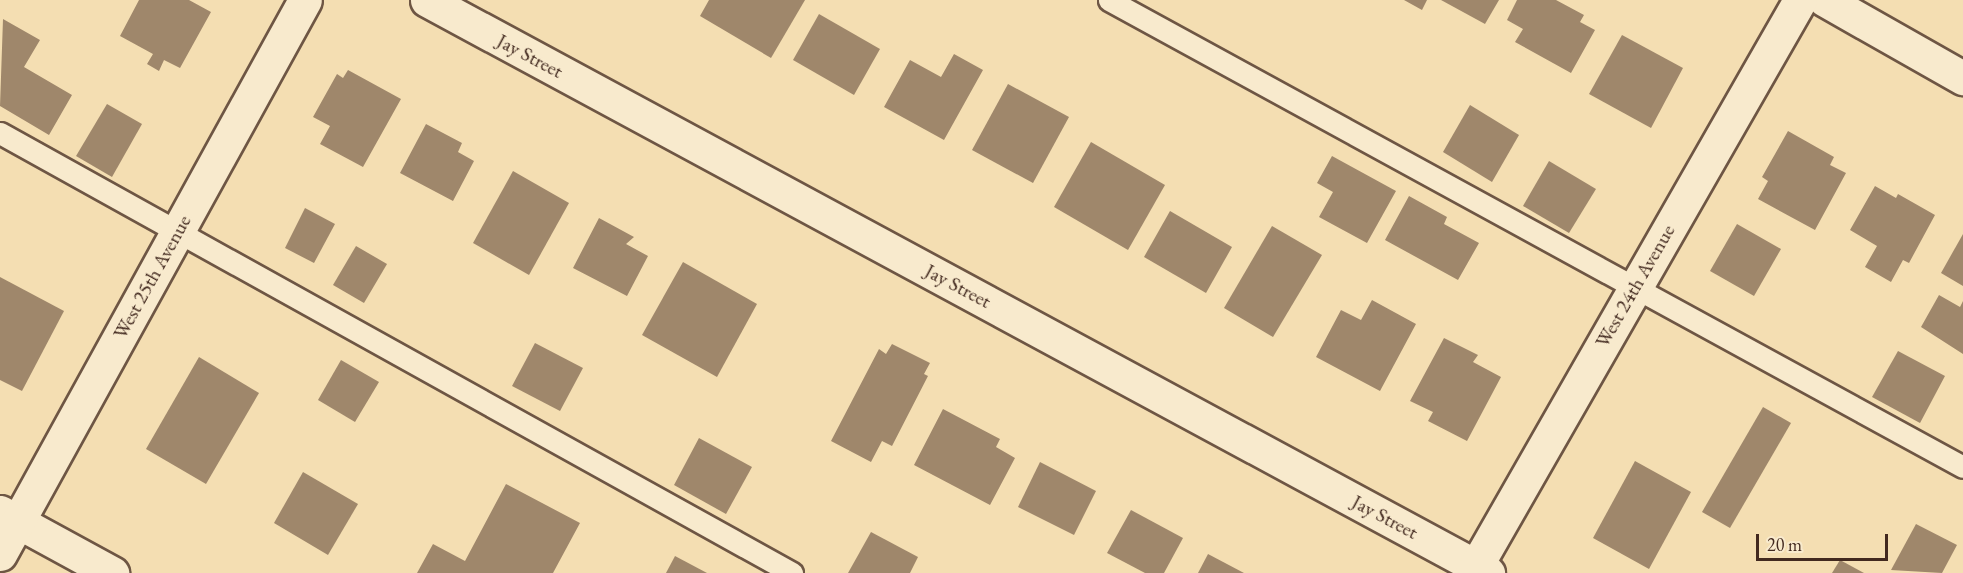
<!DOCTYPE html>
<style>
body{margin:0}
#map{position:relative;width:1963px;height:573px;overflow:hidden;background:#f4deb2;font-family:"EB Garamond",serif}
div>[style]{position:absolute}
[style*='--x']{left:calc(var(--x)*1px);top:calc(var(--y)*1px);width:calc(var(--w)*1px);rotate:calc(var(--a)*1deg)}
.building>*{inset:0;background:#9f876b}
.roads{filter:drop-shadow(2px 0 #6e5644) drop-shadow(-2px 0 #6e5644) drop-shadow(0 2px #6e5644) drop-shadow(0 -2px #6e5644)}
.lane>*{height:21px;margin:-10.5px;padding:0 10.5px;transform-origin:10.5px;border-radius:10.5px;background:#f8eacd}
.street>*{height:33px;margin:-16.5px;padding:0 16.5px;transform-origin:16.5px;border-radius:16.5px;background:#f8eacd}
span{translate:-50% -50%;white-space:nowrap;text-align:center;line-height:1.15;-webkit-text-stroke:5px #f8eacd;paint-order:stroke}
.street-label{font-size:20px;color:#42291f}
.scale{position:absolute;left:1756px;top:534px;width:132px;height:27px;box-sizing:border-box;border:3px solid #42291f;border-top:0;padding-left:8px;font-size:18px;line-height:21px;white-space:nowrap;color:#42291f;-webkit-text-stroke:4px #f8eacd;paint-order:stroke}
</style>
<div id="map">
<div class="building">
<i style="clip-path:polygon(139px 0,189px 0,211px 12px,180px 68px,164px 60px,159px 71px,147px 64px,153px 54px,120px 36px)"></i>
<i style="clip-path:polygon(709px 0,805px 0,771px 58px,700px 16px)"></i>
<i style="clip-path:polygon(1404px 0,1427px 0,1422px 10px)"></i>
<i style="clip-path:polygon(1441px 0,1499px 0,1485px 24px)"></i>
<i style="clip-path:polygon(1517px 0,1556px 0,1584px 15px,1580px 22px,1595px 30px,1571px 73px,1515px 42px,1523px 29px,1507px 20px)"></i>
<i style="clip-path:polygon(819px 14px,880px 49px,854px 95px,793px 60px)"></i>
<i style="clip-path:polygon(3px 19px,40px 40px,24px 67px,72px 95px,49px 135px,0 106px)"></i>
<i style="clip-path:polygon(1622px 35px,1683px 68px,1651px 128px,1589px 94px)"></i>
<i style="clip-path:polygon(954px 54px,983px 70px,944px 140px,884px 107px,910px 60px,941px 77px)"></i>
<i style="clip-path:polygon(348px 70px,401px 99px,363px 167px,320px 144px,330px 126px,313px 117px,337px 74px,343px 78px)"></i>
<i style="clip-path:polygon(1008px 84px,1069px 117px,1033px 183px,972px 150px)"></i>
<i style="clip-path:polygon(107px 104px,142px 124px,112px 177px,76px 156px)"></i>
<i style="clip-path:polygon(1470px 105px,1519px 135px,1492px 182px,1443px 152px)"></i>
<i style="clip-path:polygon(426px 124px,462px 143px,458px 152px,474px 161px,453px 201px,400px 173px)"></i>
<i style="clip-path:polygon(1788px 131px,1834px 157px,1830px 165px,1846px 173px,1815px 230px,1758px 199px,1768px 181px,1762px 177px)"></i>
<i style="clip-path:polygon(1091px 142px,1165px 185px,1128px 250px,1054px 207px)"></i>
<i style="clip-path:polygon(1332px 156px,1396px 191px,1367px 243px,1319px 217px,1333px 192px,1317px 183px)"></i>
<i style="clip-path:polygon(1549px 161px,1596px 189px,1569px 233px,1523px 206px)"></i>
<i style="clip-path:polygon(513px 171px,569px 203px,529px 275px,473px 243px)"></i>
<i style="clip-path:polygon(1875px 186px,1896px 198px,1898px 194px,1935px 215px,1909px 263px,1903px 260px,1891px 282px,1865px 267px,1877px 246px,1850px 230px)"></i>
<i style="clip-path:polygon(1409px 196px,1447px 217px,1444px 224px,1479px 243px,1458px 280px,1385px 240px)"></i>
<i style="clip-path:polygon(305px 208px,335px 224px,314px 263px,285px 248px)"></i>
<i style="clip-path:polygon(1170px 211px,1232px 247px,1206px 293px,1144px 257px)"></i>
<i style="clip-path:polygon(599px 218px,634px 237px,626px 244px,648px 256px,627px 296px,573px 268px)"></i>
<i style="clip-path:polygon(1737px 224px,1781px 249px,1754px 296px,1710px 271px)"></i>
<i style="clip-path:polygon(1272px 226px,1322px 255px,1273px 337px,1224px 308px)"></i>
<i style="clip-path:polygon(1963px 234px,1963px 286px,1941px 273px)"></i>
<i style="clip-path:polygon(356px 246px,387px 264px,364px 303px,333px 285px)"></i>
<i style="clip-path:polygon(683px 262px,757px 304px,717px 377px,642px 335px)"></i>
<i style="clip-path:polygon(0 277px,64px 311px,22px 391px,0 380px)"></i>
<i style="clip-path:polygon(1939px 295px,1960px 307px,1963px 301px,1963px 354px,1921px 327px)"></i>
<i style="clip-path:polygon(1372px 300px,1416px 324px,1380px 391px,1316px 357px,1341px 310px,1361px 320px)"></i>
<i style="clip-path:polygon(1444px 338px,1478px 355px,1473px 362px,1501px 377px,1467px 441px,1428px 421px,1433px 412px,1410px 401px)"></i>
<i style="clip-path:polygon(535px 343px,583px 368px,560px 411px,512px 386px)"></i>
<i style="clip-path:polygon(892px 344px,930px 363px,924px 374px,928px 376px,892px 446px,882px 441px,871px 462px,831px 441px,879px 349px,886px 354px)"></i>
<i style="clip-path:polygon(1898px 351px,1945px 376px,1920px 423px,1872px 397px)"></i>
<i style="clip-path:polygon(199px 357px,259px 393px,206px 484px,146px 449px)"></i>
<i style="clip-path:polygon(341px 360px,379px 382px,355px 422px,318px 400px)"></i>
<i style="clip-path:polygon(1763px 407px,1791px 423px,1730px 528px,1702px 512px)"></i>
<i style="clip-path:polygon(943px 409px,1000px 439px,996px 447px,1015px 458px,990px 505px,914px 465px)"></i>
<i style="clip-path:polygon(699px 438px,752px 467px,726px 514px,674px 485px)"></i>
<i style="clip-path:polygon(1635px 461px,1691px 492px,1649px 569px,1593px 538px)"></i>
<i style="clip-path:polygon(1040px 462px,1096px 491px,1074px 535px,1018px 507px)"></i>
<i style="clip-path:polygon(303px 472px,358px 504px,328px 555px,274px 523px)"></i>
<i style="clip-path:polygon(506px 484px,580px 523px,553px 573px,417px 573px,433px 544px,465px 561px)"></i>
<i style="clip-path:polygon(1131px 510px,1183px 538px,1164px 573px,1145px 573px,1107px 553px)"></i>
<i style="clip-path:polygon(1916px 524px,1957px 545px,1942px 573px,1891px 570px)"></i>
<i style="clip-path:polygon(871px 532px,918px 557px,910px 573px,848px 573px)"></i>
<i style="clip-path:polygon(1208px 554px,1244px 573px,1198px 573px)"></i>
<i style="clip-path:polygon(675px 556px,707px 573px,666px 573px)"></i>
<i style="clip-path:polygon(1840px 560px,1864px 573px,1832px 573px)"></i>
</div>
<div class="roads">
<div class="lane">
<i style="--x:1109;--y:0;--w:973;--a:28.67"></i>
<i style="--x:0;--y:133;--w:906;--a:29.05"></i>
</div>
<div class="street">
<i style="--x:427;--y:0;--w:1206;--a:28.37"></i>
<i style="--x:1825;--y:0;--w:159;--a:29.5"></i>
<i style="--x:0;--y:512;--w:128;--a:28.6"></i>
<i style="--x:0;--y:554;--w:632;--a:-61.17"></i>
<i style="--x:1472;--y:573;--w:660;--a:-60.21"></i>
</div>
</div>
<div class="street-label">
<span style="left:530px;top:56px;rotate:28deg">Jay Street</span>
<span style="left:152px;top:277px;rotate:-61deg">West 25th Avenue</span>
<span style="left:958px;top:286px;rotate:28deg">Jay Street</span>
<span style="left:1635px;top:286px;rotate:-60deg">West 24th Avenue</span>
<span style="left:1385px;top:517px;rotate:28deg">Jay Street</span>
</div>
<div class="scale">20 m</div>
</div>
